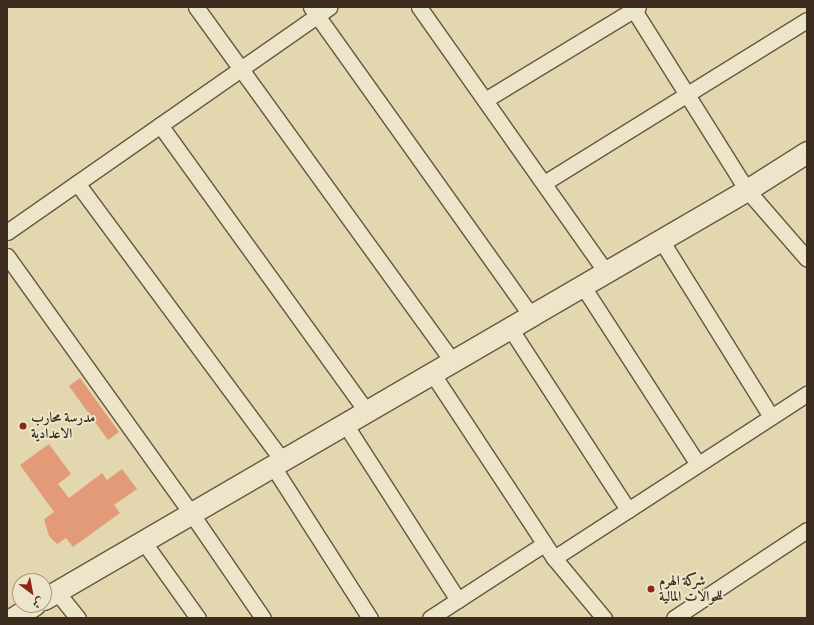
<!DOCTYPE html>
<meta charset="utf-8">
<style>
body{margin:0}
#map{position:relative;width:814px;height:625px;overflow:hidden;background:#e2d7ae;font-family:"IM FELL DW Pica",Amiri,serif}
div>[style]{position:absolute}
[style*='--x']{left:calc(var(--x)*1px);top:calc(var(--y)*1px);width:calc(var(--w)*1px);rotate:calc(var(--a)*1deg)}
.building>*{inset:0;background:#e29a78}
.roads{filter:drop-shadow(1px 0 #655742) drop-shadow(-1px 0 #655742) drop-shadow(0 1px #655742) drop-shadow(0 -1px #655742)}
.street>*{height:15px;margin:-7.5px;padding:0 7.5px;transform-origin:7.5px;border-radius:7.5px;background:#ece5ca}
.secondary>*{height:21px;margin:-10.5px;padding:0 10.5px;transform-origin:10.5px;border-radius:10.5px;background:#ece5ca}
.dots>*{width:11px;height:11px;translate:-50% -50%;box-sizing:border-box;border:2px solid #ece5ca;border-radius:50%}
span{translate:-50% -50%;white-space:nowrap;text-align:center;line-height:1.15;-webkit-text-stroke:4px #ece5ca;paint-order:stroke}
.poi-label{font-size:14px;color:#3b2c1e;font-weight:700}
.left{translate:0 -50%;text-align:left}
.frame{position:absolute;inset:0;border:8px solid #3b2c1e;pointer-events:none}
.north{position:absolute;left:12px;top:573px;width:40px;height:40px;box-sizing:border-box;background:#ece5ca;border:1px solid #a59b85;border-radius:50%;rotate:148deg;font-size:11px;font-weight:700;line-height:16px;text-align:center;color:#3b2c1e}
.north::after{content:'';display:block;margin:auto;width:14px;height:18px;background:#8f2418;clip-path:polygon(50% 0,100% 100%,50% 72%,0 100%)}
</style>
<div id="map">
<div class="building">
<i style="clip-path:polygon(80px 378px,119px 432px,108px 440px,69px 386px)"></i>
<i style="clip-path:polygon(49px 444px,71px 474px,58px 484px,69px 498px,102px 473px,107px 480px,122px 469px,137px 489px,114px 505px,120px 513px,73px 547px,66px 538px,57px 544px,49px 536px,44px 519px,54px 512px,20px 465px)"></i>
</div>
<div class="roads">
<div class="street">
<i style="--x:196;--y:7;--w:437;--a:54.1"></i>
<i style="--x:311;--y:7;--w:379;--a:54.5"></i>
<i style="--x:419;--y:7;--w:324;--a:54.8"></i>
<i style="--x:632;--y:7;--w:216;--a:57.9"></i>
<i style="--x:747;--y:190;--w:91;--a:49"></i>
<i style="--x:485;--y:100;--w:179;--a:-31.3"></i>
<i style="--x:160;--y:125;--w:352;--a:54.2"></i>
<i style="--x:77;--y:183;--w:345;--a:53.5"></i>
<i style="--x:544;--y:183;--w:309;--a:-31.8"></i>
<i style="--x:7;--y:232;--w:393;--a:-34.9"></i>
<i style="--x:661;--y:240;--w:208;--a:58.1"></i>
<i style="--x:7;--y:256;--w:316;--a:54.4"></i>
<i style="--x:191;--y:513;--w:127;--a:55.6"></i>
<i style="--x:582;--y:285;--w:213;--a:57.1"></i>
<i style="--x:510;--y:328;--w:217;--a:57"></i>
<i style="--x:432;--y:373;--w:222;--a:56.6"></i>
<i style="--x:554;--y:558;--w:78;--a:50.2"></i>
<i style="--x:345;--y:424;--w:209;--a:57.3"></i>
<i style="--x:272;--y:465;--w:182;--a:57.4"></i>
<i style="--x:143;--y:541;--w:95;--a:54.5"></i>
<i style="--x:554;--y:558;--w:302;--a:-33"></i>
<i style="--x:56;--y:591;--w:35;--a:51"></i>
<i style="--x:430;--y:618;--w:136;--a:-33"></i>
<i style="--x:674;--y:618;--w:159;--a:-33.5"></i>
</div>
<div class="secondary">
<i style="--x:44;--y:599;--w:813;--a:-30.19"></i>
<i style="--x:747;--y:190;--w:71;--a:-32.3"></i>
<i style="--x:13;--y:618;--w:25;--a:-32"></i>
</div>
</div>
<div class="dots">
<i style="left:23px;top:426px;background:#8f2418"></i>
<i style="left:651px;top:589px;background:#8f2418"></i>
</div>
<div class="poi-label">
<span class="left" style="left:31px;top:426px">مدرسة محارب<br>الاعدادية</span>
<span class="left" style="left:659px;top:589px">شركة الهرم<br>للحوالات المالية</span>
</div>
<div class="frame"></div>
<div class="north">ش</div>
</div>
